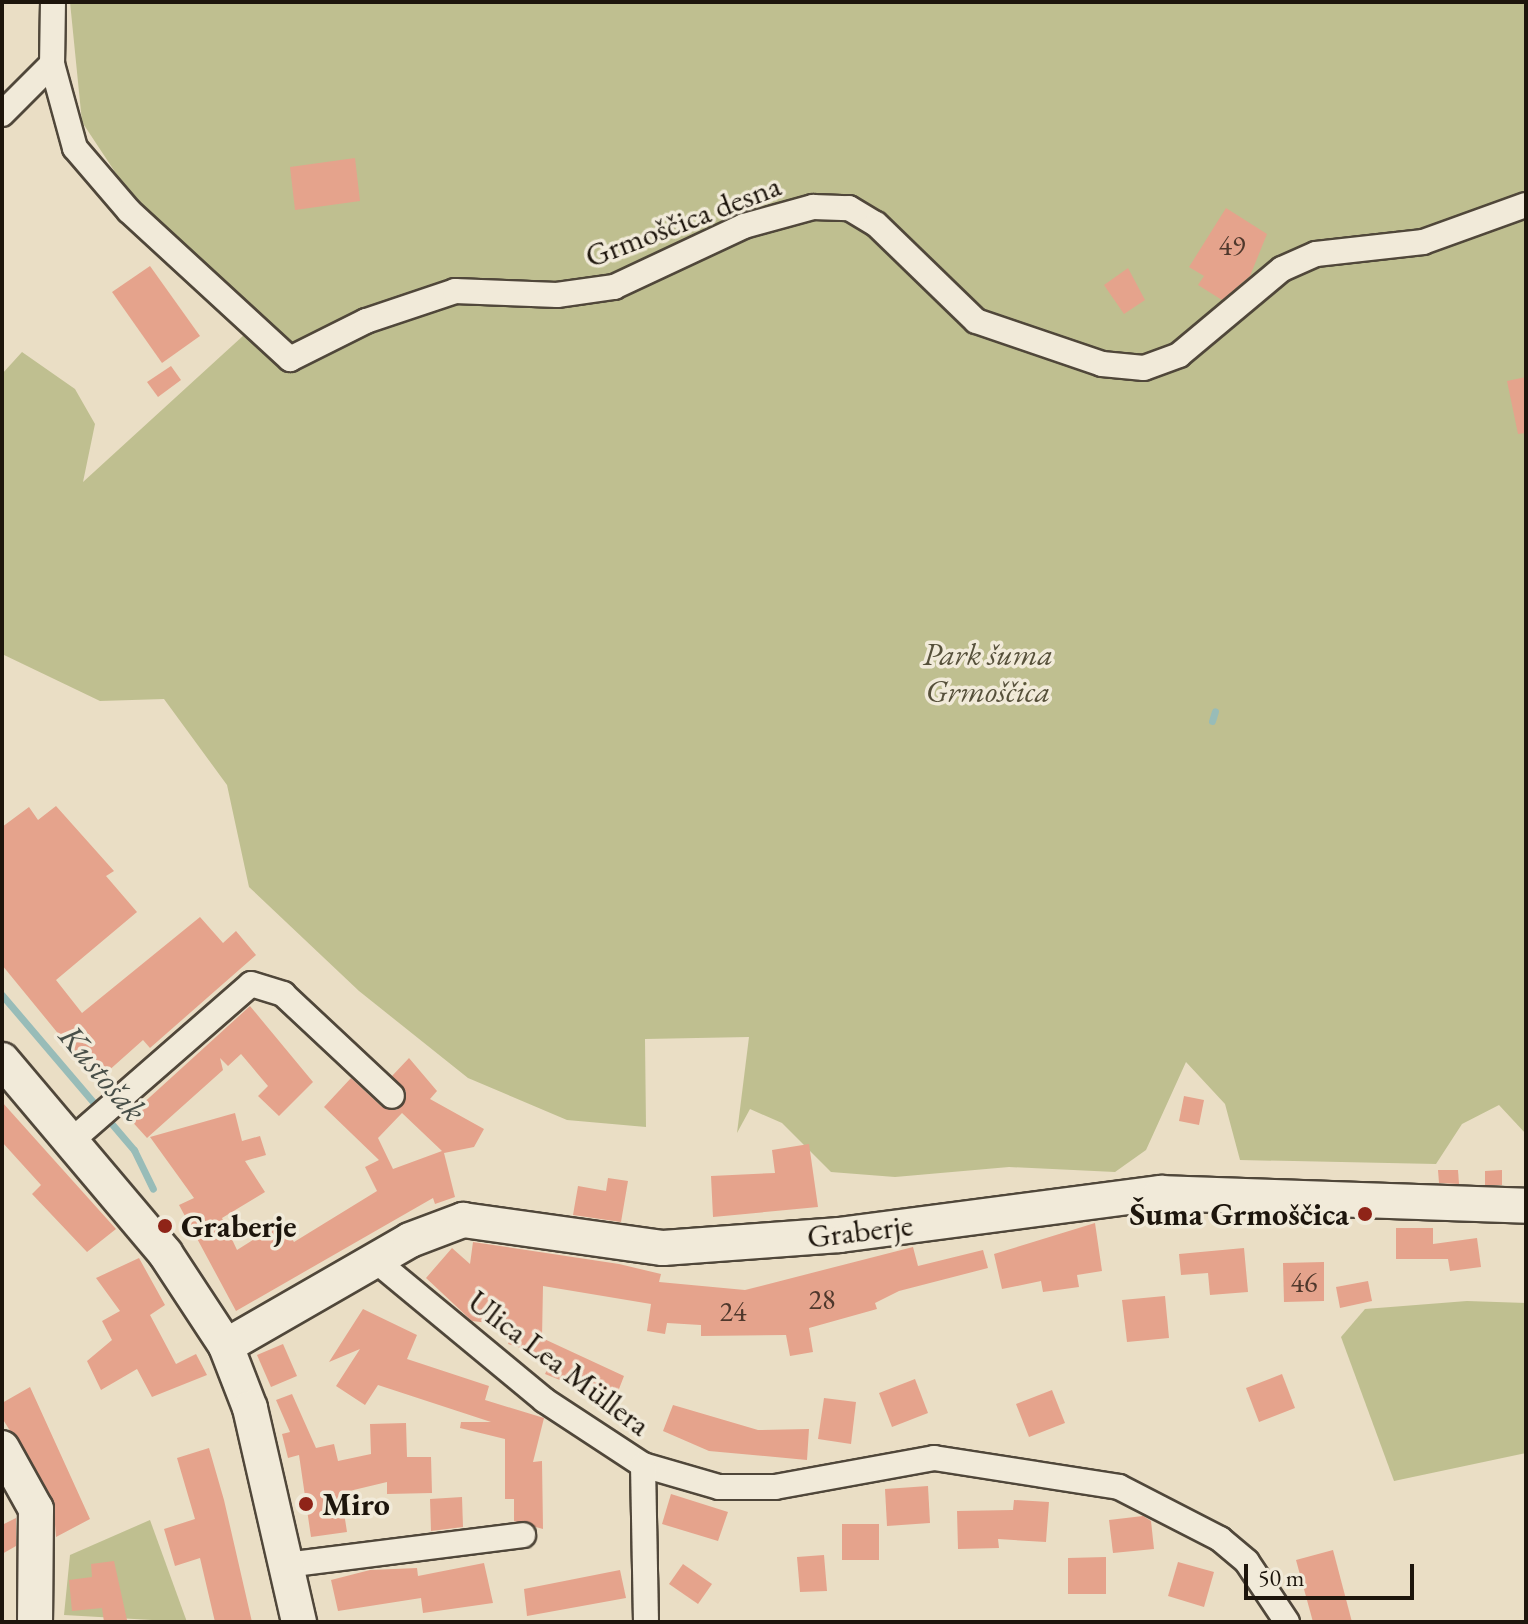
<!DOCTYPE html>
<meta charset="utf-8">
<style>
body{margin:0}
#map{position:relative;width:1528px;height:1624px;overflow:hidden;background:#eadec5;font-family:"EB Garamond",serif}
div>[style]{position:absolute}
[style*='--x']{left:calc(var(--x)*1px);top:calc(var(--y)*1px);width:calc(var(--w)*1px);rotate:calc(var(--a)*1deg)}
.green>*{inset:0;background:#bfbf90}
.stream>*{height:7px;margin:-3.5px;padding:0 3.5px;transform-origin:3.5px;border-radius:3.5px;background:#98bcb8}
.building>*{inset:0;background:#e5a38c}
.roads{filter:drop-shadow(2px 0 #50473a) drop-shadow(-2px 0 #50473a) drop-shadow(0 2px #50473a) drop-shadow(0 -2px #50473a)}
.street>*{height:24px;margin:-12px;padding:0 12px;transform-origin:12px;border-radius:12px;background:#f1ead9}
.secondary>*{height:34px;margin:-17px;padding:0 17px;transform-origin:17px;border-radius:17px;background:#f1ead9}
.dots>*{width:22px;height:22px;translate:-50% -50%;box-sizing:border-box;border:4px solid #f1ead9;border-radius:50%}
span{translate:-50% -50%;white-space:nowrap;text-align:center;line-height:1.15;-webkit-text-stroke:7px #f1ead9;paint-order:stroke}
.number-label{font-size:28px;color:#4f382c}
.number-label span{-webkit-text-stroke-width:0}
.street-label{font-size:32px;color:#1d150c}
.park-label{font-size:32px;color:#56503a;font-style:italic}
.poi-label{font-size:32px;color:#1d150c;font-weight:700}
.right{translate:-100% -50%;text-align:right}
.left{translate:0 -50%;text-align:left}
.water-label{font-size:34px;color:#484f48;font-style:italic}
.frame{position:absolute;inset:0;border:4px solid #1d150c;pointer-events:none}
.scale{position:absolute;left:1244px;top:1564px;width:170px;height:36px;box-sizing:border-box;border:4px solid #1d150c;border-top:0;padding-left:10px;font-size:24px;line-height:28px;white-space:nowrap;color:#1d150c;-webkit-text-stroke:6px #f1ead9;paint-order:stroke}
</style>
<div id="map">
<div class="green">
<i style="clip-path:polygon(70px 2px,1526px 2px,1526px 1134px,1499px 1105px,1462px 1124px,1436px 1164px,1240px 1160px,1225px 1104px,1186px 1062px,1146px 1150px,1115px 1172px,1009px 1167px,895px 1177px,831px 1172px,782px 1123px,750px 1109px,737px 1133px,749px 1037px,645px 1039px,646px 1127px,567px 1120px,468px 1078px,359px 991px,249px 887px,227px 785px,164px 699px,100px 701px,2px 654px,2px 374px,22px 352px,75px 389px,95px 424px,83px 482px,256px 324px,121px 181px,82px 122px)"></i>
<i style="clip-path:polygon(1467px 1301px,1526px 1303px,1526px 1453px,1394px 1481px,1341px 1337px,1365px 1309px)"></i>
<i style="clip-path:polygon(150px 1520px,187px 1622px,64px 1615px,70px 1555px)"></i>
</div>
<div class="stream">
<i style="--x:1212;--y:721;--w:10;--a:-73"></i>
<i style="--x:2;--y:995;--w:204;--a:49.6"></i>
<i style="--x:134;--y:1150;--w:43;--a:64"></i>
</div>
<div class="building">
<i style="clip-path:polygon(355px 158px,360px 201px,295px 210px,290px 167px)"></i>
<i style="clip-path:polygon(1226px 208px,1267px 234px,1250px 276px,1222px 300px,1198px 285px,1204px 276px,1189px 267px)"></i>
<i style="clip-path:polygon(150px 266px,200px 336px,162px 363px,112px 292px)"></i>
<i style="clip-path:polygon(1128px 268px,1145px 300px,1124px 314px,1104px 285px)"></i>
<i style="clip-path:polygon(171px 366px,181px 380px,158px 397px,147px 382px)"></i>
<i style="clip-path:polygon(1526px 377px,1526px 433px,1518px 434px,1507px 381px)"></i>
<i style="clip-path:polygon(56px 806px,114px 871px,106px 876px,137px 912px,56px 980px,82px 1013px,200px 917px,223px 943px,236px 931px,256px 955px,150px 1048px,143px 1040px,97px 1081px,2px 965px,2px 827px,29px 807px,38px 820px)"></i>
<i style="clip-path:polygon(250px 1006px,313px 1082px,279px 1116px,258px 1096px,268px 1086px,241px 1054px,228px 1066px,220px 1058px,223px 1070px,147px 1138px,128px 1117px)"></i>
<i style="clip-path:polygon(evenodd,409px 1058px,437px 1091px,430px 1099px,484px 1129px,474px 1147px,444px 1153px,455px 1197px,435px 1204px,433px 1198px,236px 1311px,179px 1205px,194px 1198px,150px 1137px,235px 1113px,242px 1141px,260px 1136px,266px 1155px,245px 1161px,265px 1192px,222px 1218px,237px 1250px,281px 1222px,294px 1242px,377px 1191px,365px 1167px,379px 1160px,324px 1107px,351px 1078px,382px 1107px,397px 1110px,406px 1092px,392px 1076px,409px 1058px,402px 1113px,442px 1151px,393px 1169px,378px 1138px,402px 1113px)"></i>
<i style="clip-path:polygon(1184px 1096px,1204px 1100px,1199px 1125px,1179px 1121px)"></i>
<i style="clip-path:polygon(2px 1102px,116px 1229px,87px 1252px,32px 1194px,41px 1185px,2px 1142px)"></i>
<i style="clip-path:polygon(809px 1144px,818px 1207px,713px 1217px,711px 1176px,775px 1173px,772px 1150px)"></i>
<i style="clip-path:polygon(1438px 1170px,1458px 1170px,1459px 1184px,1439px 1183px)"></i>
<i style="clip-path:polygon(1502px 1170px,1502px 1185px,1485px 1185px,1485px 1171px)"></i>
<i style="clip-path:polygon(608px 1178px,628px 1181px,621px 1222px,573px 1215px,578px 1186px,606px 1191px)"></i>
<i style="clip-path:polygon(1095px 1223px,1102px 1271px,1077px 1275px,1079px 1287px,1043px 1292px,1041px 1281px,1002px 1289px,994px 1254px)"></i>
<i style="clip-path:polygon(1396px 1228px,1433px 1228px,1433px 1244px,1477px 1238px,1481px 1267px,1450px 1271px,1448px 1259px,1396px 1259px)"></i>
<i style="clip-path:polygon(473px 1242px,619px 1264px,661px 1274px,659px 1282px,745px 1290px,913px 1247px,918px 1266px,983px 1250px,988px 1268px,899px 1291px,875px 1303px,877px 1309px,809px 1328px,813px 1352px,790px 1356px,786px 1335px,701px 1336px,701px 1325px,667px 1323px,665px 1334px,647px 1331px,651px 1304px,543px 1286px,542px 1338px,624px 1376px,614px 1402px,545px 1374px,553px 1358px,508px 1344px,514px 1326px,472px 1321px,426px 1278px,452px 1248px,470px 1264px)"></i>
<i style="clip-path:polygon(1244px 1248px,1248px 1292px,1210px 1295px,1208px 1273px,1181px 1275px,1179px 1254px)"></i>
<i style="clip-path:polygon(139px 1258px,165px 1305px,150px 1315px,176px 1364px,196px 1354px,207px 1375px,152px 1397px,137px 1369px,101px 1390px,87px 1361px,112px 1340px,102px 1321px,120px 1311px,96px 1278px)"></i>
<i style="clip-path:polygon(1324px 1262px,1324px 1301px,1284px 1302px,1283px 1263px)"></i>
<i style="clip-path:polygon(1368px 1281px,1372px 1301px,1340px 1308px,1336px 1287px)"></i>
<i style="clip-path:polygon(1165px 1296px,1169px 1338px,1127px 1342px,1122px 1300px)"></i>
<i style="clip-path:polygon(363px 1309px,417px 1335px,407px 1359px,489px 1386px,485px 1400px,544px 1418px,533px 1462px,542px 1461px,543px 1529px,514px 1521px,514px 1499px,505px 1499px,505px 1439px,460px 1428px,461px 1422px,491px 1422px,378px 1385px,365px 1405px,336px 1386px,360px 1349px,329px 1362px)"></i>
<i style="clip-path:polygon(283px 1344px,297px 1376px,271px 1387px,257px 1355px)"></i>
<i style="clip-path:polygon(1282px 1374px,1295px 1408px,1259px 1422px,1246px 1388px)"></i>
<i style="clip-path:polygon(915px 1379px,928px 1413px,892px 1427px,879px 1393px)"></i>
<i style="clip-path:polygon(30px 1387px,90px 1519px,56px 1537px,53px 1499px,2px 1418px,2px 1403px)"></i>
<i style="clip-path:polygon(1052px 1390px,1065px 1423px,1029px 1437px,1016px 1404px)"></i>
<i style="clip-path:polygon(292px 1394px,316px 1448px,334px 1444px,338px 1461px,371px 1454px,370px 1424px,406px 1423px,407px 1457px,431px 1457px,432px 1493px,387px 1494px,387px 1482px,341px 1493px,347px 1532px,311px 1537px,299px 1455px,288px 1458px,282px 1434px,290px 1432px,276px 1400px)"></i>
<i style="clip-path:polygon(824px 1398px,856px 1402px,851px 1444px,818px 1439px)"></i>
<i style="clip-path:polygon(673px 1405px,758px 1430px,809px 1429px,807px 1460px,709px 1451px,663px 1431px)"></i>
<i style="clip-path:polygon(209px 1448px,224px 1500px,252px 1622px,215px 1622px,200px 1558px,175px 1566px,164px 1529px,195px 1519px,177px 1458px)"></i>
<i style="clip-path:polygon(928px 1486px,930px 1523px,887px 1526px,885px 1489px)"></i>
<i style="clip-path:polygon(671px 1494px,728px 1512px,718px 1541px,662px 1524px)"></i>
<i style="clip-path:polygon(462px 1497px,463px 1527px,431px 1531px,430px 1499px)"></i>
<i style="clip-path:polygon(1014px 1500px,1049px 1502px,1046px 1542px,998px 1539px,999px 1548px,958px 1549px,957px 1511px,1013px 1510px)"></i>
<i style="clip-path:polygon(1143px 1516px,1151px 1521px,1154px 1549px,1113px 1553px,1109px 1520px)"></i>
<i style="clip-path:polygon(16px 1518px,16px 1546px,2px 1554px,2px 1525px)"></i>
<i style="clip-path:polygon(842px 1524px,879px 1524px,879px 1560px,842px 1560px)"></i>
<i style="clip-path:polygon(1333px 1550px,1352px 1622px,1313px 1622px,1296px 1560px)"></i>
<i style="clip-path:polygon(824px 1555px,827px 1591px,800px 1592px,797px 1557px)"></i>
<i style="clip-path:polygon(1106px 1557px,1106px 1594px,1068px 1594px,1068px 1558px)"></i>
<i style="clip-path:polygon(114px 1561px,127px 1620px,104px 1622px,102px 1608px,72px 1611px,69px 1580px,92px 1577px,91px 1564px)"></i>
<i style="clip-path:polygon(1178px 1562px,1214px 1572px,1204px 1607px,1168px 1596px)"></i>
<i style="clip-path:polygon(484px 1563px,493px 1603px,423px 1613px,421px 1598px,338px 1611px,331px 1580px,370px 1570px,417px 1568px,418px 1576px)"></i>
<i style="clip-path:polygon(683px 1564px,712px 1584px,698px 1604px,669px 1584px)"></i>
<i style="clip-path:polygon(620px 1570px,626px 1598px,527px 1616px,524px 1589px)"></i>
</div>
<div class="roads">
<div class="street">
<i style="--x:53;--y:2;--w:62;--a:90.9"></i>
<i style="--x:52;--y:64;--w:87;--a:74.7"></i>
<i style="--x:75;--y:148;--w:83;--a:49.4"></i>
<i style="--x:129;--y:211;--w:219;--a:42.6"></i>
<i style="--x:290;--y:359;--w:85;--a:-26.6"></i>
<i style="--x:366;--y:321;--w:94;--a:-18.6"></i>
<i style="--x:455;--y:291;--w:102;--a:2.2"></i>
<i style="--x:557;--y:295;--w:58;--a:-8"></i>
<i style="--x:614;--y:287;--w:144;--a:-25.1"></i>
<i style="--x:744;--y:226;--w:72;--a:-15.4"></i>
<i style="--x:813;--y:207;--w:36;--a:2"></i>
<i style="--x:849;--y:208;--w:31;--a:31"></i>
<i style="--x:876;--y:224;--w:139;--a:44.1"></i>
<i style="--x:976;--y:321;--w:133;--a:18.8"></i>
<i style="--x:1102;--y:364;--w:42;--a:5.4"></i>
<i style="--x:1144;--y:368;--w:37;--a:-20"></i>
<i style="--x:1179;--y:355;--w:134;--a:-39.9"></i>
<i style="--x:1282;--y:269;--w:37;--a:-24"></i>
<i style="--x:1316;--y:254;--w:108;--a:-6.4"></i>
<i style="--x:1423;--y:242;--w:109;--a:-19.8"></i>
<i style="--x:2;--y:114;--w:71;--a:-45"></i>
<i style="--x:70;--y:1142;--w:240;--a:-41.1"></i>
<i style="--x:251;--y:984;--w:34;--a:17"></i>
<i style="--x:283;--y:994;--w:149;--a:43.1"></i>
<i style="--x:375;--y:1260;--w:219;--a:39.6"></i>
<i style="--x:544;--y:1400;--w:118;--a:33.3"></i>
<i style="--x:643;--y:1465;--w:79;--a:16.1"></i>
<i style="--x:719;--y:1487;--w:56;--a:0"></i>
<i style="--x:775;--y:1487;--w:162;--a:-10.3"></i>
<i style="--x:934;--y:1458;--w:187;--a:8.9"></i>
<i style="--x:1119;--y:1487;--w:114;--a:27.2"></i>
<i style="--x:1220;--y:1539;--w:35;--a:40"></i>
<i style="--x:1247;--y:1562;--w:72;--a:56.3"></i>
<i style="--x:643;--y:1465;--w:157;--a:88.9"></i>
<i style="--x:286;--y:1565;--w:239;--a:-7.2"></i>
</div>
<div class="secondary">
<i style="--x:2;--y:1060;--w:253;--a:49.8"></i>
<i style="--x:165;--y:1253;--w:111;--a:56.7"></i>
<i style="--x:226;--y:1346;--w:66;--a:68.8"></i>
<i style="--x:250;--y:1408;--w:220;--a:77.1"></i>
<i style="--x:226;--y:1346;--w:212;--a:-29.9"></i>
<i style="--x:410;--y:1240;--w:57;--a:-20.7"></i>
<i style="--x:463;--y:1220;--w:202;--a:8"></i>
<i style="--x:663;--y:1248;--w:177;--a:-4.2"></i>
<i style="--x:840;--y:1235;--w:324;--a:-7.5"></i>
<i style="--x:1161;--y:1193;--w:365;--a:2"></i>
<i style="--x:2;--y:1448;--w:70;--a:60.9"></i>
<i style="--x:36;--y:1509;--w:113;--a:90.5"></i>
</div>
</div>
<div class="dots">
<i style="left:1365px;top:1214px;background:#8f2418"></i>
<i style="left:165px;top:1226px;background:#8f2418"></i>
<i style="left:306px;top:1504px;background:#8f2418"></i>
</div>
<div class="number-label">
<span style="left:1232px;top:245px">49</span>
<span style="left:1304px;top:1282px">46</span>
<span style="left:822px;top:1299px">28</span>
<span style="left:733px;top:1311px">24</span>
</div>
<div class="street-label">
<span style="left:683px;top:221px;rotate:-21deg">Grmoščica desna</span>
<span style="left:860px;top:1231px;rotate:-7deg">Graberje</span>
<span style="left:559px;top:1363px;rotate:37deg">Ulica Lea Müllera</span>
</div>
<div class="park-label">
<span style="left:988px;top:673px">Park šuma<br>Grmoščica</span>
</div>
<div class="poi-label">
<span class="right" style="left:1349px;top:1214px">Šuma Grmoščica</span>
<span class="left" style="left:181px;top:1226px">Graberje</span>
<span class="left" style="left:322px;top:1504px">Miro</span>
</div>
<div class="water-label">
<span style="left:103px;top:1073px;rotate:50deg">Kustošak</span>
</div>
<div class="frame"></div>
<div class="scale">50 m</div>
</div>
